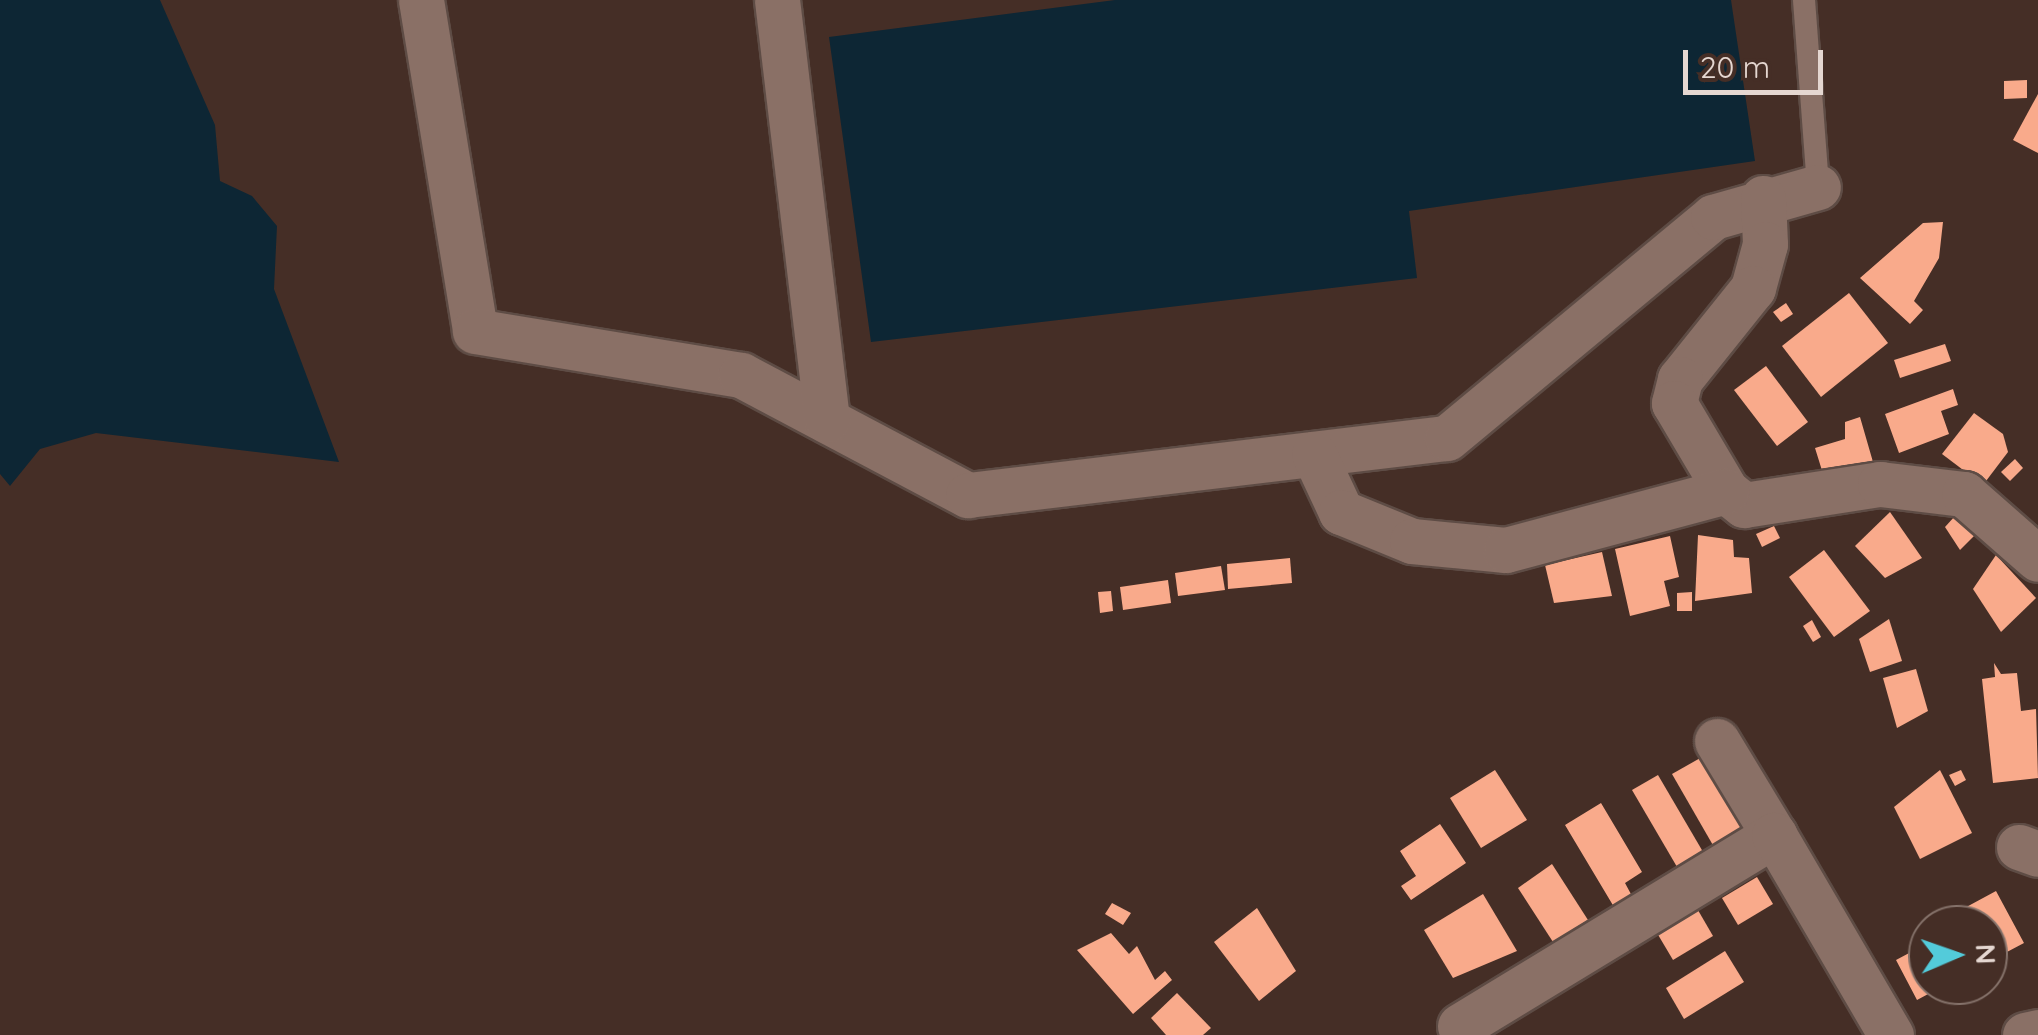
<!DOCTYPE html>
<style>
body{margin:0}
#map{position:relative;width:2038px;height:1035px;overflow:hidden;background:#452e26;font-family:Quicksand,sans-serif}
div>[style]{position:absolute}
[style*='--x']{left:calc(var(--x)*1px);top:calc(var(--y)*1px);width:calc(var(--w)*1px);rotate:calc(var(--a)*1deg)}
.water>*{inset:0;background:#0d2634}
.building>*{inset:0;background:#f9aa8b}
.roads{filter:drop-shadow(2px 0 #5e4c45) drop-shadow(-2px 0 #5e4c45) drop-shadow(0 2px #5e4c45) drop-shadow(0 -2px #5e4c45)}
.lane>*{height:22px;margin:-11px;padding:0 11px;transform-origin:11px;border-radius:11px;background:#8a7066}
.street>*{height:45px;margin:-22.5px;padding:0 22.5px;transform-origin:22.5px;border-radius:22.5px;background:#8a7066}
span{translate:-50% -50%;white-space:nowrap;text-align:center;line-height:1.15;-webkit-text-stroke:10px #452e26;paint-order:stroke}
.north{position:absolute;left:1908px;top:905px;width:100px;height:100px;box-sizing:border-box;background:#452e26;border:2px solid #85726a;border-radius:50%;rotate:88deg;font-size:28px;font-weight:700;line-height:40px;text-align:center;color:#e5d7d1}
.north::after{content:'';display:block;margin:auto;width:35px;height:45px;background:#53cbda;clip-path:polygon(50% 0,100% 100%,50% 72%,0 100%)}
.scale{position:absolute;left:1683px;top:50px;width:140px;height:45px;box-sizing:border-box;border:5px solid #e5d7d1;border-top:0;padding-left:12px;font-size:30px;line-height:35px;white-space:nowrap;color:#e5d7d1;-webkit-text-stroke:8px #452e26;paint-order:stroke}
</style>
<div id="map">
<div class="water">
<i style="clip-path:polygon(0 0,160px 0,215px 125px,220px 181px,252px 196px,277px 226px,274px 289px,339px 462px,96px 433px,40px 449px,10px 486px,0 474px)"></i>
<i style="clip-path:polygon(1115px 0,1731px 0,1755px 161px,1409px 211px,1417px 278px,871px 342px,829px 37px)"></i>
</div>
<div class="building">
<i style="clip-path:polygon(2027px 80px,2027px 98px,2004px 99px,2004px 81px)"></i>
<i style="clip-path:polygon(2038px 94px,2038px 153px,2013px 140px)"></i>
<i style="clip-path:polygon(1943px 222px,1939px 258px,1914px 301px,1923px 310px,1910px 324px,1860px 278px,1923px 223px)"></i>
<i style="clip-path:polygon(1849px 293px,1888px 343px,1821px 397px,1782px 346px)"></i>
<i style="clip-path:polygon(1786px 303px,1793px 314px,1781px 322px,1773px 312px)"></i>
<i style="clip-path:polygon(1945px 344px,1951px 361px,1900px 378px,1894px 360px)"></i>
<i style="clip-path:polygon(1766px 366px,1808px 422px,1777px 446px,1734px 390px)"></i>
<i style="clip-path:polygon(1953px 389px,1958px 405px,1941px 411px,1949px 434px,1899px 453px,1885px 414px)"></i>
<i style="clip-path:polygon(1974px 413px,2003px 434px,2008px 452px,1983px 485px,1942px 454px)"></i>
<i style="clip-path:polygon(1860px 417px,1873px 462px,1824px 477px,1815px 448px,1845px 439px,1845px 422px)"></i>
<i style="clip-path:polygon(2015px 459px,2023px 468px,2010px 481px,2001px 472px)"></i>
<i style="clip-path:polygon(1890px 512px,1922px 558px,1885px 578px,1855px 546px)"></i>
<i style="clip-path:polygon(1955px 516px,1975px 535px,1960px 550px,1945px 527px)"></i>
<i style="clip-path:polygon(1774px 526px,1780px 538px,1762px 547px,1756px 534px)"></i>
<i style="clip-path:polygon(1698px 535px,1733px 540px,1734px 557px,1749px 558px,1752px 593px,1695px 601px)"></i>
<i style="clip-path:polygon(1670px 536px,1679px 577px,1664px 581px,1670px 606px,1630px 616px,1615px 549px)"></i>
<i style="clip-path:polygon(1824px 550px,1870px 611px,1834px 637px,1789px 577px)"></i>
<i style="clip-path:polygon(1602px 552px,1612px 596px,1554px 603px,1545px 565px)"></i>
<i style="clip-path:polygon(1996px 555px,2036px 598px,2001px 632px,1973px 589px)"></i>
<i style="clip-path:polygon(1290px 558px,1292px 583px,1228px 589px,1227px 564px)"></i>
<i style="clip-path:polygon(1221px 566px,1225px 590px,1178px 596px,1175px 573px)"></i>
<i style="clip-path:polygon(1168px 580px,1171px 603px,1123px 610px,1120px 587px)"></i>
<i style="clip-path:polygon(1111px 591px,1113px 611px,1100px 613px,1098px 592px)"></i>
<i style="clip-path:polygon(1692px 592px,1692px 611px,1677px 611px,1677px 593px)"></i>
<i style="clip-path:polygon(1889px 619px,1902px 661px,1870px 672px,1859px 639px)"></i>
<i style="clip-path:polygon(1812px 620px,1821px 637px,1813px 642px,1803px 626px)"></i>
<i style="clip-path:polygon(1994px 663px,2001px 674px,2017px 673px,2021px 711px,2036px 709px,2038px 778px,1993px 783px,1982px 679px,1995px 677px)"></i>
<i style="clip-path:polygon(1916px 669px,1928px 711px,1897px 728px,1883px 678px)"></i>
<i style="clip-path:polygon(1702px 757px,1744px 829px,1714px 847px,1672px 774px)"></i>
<i style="clip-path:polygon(1495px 770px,1527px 820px,1481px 848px,1450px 798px)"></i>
<i style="clip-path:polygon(1940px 770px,1972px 833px,1920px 859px,1894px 807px)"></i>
<i style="clip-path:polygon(1961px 770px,1966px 780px,1955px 786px,1949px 775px)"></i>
<i style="clip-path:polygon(1658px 775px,1706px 857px,1680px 872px,1632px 790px)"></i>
<i style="clip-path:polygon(1601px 803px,1642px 872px,1625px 883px,1632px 896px,1614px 907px,1565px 825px)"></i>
<i style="clip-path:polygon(1440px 824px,1466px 863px,1411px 900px,1401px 886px,1416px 876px,1400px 851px)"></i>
<i style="clip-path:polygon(1552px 864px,1588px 920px,1553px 942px,1518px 888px)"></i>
<i style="clip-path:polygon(1757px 877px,1773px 904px,1738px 925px,1722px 898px)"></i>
<i style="clip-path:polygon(1996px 891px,2024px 943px,1988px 962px,1988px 925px,1946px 918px)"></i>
<i style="clip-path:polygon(1483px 894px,1517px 951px,1453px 978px,1424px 930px)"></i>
<i style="clip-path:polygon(1112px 903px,1131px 913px,1123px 925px,1105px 914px)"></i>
<i style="clip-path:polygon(1695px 905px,1713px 936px,1673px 960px,1654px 928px)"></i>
<i style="clip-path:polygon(1257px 908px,1296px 971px,1259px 1001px,1214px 942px)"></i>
<i style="clip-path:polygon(1111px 933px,1129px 954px,1137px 946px,1155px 980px,1165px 971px,1172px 980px,1133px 1014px,1077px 950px)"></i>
<i style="clip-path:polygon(1928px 943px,1928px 985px,1945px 985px,1917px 1000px,1896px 960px)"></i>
<i style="clip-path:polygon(1725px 951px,1744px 982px,1684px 1019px,1666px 988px)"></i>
<i style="clip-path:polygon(1177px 993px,1211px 1028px,1203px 1035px,1166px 1035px,1151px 1018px)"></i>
</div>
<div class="roads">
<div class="lane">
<i style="--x:1804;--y:0;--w:188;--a:85.7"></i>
</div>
<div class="street">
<i style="--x:421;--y:0;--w:335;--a:80.7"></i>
<i style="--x:475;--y:331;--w:270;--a:9.4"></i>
<i style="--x:741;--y:375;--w:257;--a:27.9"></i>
<i style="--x:968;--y:495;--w:482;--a:-6.8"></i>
<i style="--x:1447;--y:438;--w:346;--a:-39.7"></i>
<i style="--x:1713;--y:217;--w:109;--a:-15.9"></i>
<i style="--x:777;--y:0;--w:423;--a:83.2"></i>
<i style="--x:1763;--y:198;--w:46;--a:87.5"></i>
<i style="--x:1765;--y:244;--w:46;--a:105.3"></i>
<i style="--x:1753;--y:288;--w:117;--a:128.7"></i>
<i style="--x:1680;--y:379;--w:25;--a:104"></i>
<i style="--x:1674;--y:403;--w:102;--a:59.4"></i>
<i style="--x:1726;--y:491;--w:23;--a:38"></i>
<i style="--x:1744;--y:505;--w:138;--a:-8.8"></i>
<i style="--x:1880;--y:484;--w:85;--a:6.8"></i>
<i style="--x:1964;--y:494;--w:98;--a:41.3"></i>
<i style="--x:1314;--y:454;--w:64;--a:65"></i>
<i style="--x:1341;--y:512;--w:77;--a:22.2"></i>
<i style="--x:1412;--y:541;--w:94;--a:5.5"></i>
<i style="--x:1506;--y:550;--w:228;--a:-15"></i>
<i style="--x:1717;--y:741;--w:110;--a:58.8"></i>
<i style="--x:2019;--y:847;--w:20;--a:20"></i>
<i style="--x:1460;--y:1026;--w:368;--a:-31.3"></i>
<i style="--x:1774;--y:835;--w:232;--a:59.7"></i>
<i style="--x:2025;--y:1035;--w:13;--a:-13"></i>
</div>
</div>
<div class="north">N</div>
<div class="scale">20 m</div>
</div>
